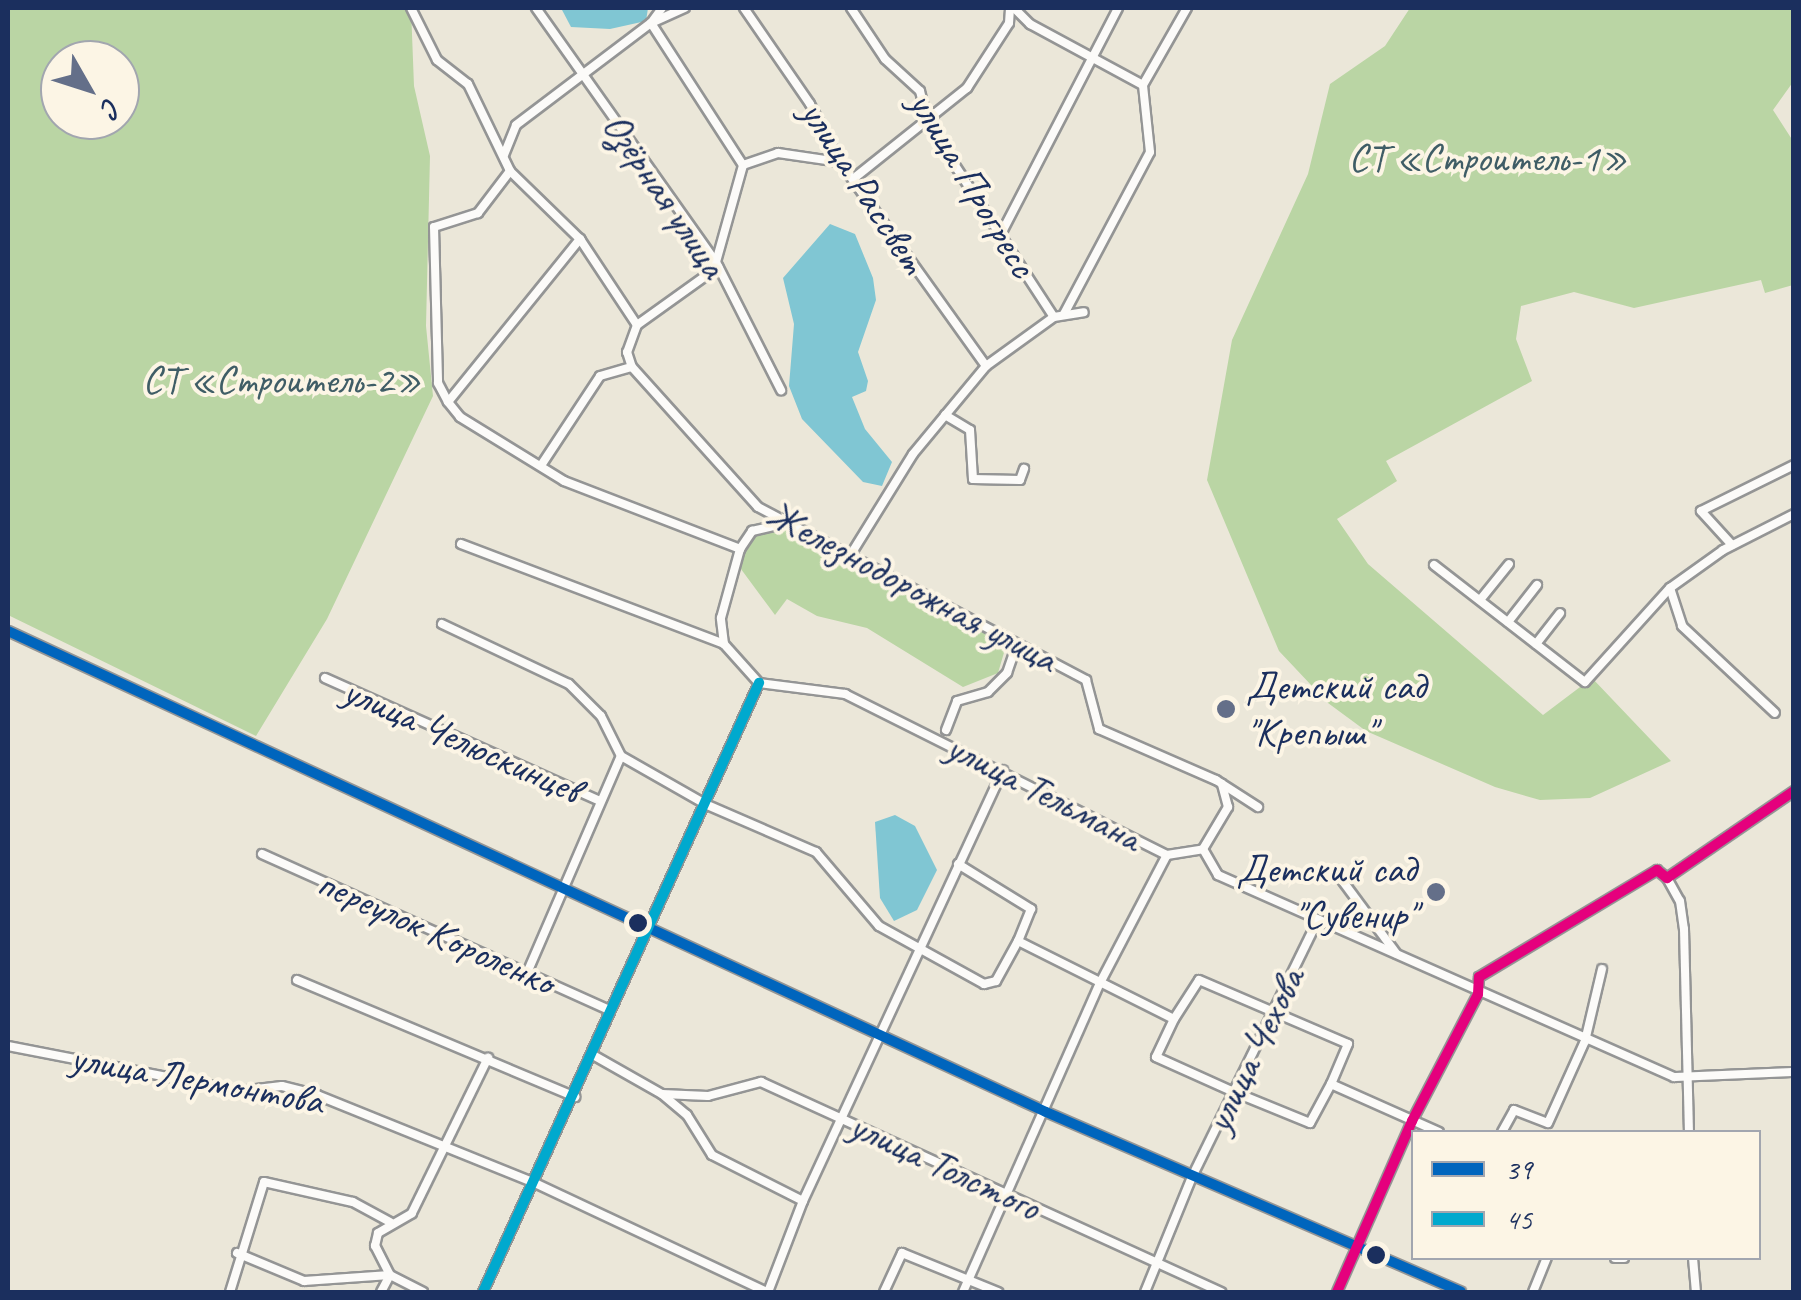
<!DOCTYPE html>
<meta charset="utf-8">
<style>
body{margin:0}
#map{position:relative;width:1801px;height:1300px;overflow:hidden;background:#ebe7d9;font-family:Caveat,sans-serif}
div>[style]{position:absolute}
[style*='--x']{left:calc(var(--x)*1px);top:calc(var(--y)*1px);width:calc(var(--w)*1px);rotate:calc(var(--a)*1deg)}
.green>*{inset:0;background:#bad5a4}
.water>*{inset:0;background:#80c6d3}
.roads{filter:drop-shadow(2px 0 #949595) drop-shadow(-2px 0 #949595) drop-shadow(0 2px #949595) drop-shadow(0 -2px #949595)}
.minor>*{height:8px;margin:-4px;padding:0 4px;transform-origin:4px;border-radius:4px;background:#fcfbf9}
.bus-1>*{height:10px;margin:-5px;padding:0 5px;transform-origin:5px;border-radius:5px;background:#0065bd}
.bus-2>*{height:10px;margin:-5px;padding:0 5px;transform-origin:5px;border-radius:5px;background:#00a9ce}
.bus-3>*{height:10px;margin:-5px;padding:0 5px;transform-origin:5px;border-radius:5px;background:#e5007d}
.dots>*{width:28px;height:28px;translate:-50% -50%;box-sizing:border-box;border:5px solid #fcf5e5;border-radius:50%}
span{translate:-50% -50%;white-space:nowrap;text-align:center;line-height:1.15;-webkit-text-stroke:8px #fcf5e5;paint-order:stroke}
.park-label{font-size:40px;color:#3f5d66}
.street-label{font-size:40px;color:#1b2f5e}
.poi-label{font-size:40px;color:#1b2f5e}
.left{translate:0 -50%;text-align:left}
.right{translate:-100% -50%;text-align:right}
.frame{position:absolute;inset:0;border:10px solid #1b2f5e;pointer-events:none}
.legend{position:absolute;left:1411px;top:1130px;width:350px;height:130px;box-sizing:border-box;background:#fcf5e5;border:2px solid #a2a6af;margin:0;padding:12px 18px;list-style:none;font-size:30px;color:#1b2f5e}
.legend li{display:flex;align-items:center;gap:20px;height:50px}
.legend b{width:50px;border:2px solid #a2a6af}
.north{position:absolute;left:40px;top:40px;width:100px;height:100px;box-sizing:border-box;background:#fcf5e5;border:2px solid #a2a6af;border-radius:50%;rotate:129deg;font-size:28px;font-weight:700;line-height:40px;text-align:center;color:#1b2f5e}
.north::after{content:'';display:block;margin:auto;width:35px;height:45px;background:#646f89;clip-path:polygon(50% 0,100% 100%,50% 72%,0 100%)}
</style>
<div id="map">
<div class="green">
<i style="clip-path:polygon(evenodd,8px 8px,411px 8px,414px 86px,430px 156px,426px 326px,433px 396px,327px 619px,256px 736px,8px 615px,8px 8px,60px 60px,120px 60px,120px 120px,60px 120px,60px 60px)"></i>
<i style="clip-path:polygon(1410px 8px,1793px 8px,1793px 82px,1773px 110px,1793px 141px,1793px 285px,1765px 293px,1761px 280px,1634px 308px,1574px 292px,1521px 306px,1516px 339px,1532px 381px,1386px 461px,1397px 481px,1337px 519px,1368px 564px,1543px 715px,1592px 678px,1671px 761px,1590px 798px,1540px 800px,1495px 787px,1366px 731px,1328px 703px,1279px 651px,1207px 480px,1232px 340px,1308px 174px,1330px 84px,1385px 46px)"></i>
<i style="clip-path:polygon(783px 524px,1008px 639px,998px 673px,963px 687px,867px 628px,817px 616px,787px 599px,775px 615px,738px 565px,757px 530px)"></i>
</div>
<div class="water">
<i style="clip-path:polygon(561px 8px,648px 8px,646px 21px,610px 29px,571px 27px)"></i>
<i style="clip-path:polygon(830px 224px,855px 234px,873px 278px,876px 300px,858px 352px,868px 381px,866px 391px,852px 397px,865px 429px,892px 462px,882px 486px,863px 482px,802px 419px,789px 386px,794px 324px,783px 278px)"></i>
<i style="clip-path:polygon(895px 815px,915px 826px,937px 870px,917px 910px,894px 921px,880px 898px,875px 822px)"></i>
</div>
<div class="roads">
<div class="minor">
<i style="--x:411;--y:8;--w:58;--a:63.4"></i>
<i style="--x:437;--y:60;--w:39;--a:38"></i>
<i style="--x:468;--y:84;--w:97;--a:64.2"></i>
<i style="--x:510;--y:171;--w:98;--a:44.2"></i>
<i style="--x:580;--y:239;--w:103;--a:56.5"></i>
<i style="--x:637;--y:325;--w:29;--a:110"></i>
<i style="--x:627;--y:352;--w:16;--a:72"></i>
<i style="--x:632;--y:367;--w:188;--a:48"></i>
<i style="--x:758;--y:507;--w:371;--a:27.8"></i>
<i style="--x:1086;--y:680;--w:51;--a:75.1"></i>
<i style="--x:1099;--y:729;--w:128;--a:23.6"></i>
<i style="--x:1216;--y:780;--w:50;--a:32.7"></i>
<i style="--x:536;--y:8;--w:311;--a:54.7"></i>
<i style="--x:716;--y:262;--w:144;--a:63.1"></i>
<i style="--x:662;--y:8;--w:19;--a:126"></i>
<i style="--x:651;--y:23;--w:169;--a:57.1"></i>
<i style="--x:744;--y:8;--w:116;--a:55.5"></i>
<i style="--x:810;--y:104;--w:65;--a:62.7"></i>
<i style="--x:840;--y:162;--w:251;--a:54.4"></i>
<i style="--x:851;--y:8;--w:61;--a:56.3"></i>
<i style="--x:885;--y:59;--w:47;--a:42.4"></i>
<i style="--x:920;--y:91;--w:34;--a:76"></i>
<i style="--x:928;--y:124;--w:230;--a:56.9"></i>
<i style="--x:1014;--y:8;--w:23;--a:45"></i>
<i style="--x:1030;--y:24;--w:128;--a:28.4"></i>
<i style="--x:504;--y:155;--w:32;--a:-68"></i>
<i style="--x:516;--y:125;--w:169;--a:-37.1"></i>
<i style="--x:651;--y:23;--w:37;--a:-24"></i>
<i style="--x:510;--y:171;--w:53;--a:127.3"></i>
<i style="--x:478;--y:213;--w:46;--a:162.3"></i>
<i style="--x:434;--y:227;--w:156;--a:88.5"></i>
<i style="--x:438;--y:383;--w:21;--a:62"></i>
<i style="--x:448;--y:402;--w:19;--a:51"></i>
<i style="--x:460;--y:417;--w:122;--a:31.6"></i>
<i style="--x:564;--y:481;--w:189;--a:21.1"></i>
<i style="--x:853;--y:179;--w:146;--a:-38.6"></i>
<i style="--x:967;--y:88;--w:77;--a:-57.1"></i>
<i style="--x:1009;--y:23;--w:15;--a:-86"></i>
<i style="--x:1002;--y:232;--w:252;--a:-62.6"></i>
<i style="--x:716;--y:262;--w:101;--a:-74.4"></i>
<i style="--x:743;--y:165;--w:37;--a:-19"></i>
<i style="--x:778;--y:153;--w:63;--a:8.3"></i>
<i style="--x:1064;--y:314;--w:183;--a:-62"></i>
<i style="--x:1150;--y:152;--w:67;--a:-96"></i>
<i style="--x:1143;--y:85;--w:89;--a:-60.3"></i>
<i style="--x:637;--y:325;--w:100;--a:-35.6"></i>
<i style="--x:448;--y:402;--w:210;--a:-51"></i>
<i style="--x:945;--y:415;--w:29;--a:31"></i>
<i style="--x:970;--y:430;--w:49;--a:86.5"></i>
<i style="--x:973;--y:479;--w:47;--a:1.2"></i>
<i style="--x:1020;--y:480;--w:12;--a:-70"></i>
<i style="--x:542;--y:464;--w:105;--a:-56.6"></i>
<i style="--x:600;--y:376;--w:33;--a:-16"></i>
<i style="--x:461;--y:544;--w:281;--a:20.8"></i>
<i style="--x:724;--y:644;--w:52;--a:48.1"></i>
<i style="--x:759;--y:683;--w:87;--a:7.3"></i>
<i style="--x:845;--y:694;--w:360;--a:26.6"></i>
<i style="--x:1167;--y:855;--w:36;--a:-9"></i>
<i style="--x:1732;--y:545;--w:46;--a:-132.4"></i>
<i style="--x:1701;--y:511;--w:104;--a:-26.3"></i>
<i style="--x:848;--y:559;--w:123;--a:-58.2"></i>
<i style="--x:913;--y:454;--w:114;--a:-50.3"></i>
<i style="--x:986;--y:366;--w:84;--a:-35.8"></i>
<i style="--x:1054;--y:317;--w:30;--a:-9"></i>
<i style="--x:1434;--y:565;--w:191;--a:37.8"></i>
<i style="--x:1585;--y:682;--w:127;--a:-47.9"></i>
<i style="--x:1670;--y:588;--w:65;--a:-35.6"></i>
<i style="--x:1723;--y:550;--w:80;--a:-26.9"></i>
<i style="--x:1670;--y:588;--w:40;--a:72"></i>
<i style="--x:1682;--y:626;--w:127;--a:43.1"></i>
<i style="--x:1480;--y:600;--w:46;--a:-51.1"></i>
<i style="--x:1508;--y:622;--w:47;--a:-51.9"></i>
<i style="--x:442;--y:624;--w:140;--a:25.3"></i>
<i style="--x:569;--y:684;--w:45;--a:45"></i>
<i style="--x:601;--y:716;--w:45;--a:63.4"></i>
<i style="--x:8;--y:631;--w:1144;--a:24.86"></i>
<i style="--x:1046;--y:1112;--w:452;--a:23.4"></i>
<i style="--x:724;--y:644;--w:26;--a:-97"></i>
<i style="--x:721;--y:618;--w:72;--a:-74.6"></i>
<i style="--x:740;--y:549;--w:22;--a:-56"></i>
<i style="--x:752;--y:531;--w:32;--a:-13"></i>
<i style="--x:1536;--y:644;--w:39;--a:-52"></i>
<i style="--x:325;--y:678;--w:301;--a:24.1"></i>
<i style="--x:946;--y:730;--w:31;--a:-69"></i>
<i style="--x:957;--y:701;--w:32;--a:-16"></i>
<i style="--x:988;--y:692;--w:27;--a:-45"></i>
<i style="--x:1007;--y:673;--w:31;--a:-71"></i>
<i style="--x:621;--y:756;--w:97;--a:29.7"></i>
<i style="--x:705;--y:804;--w:121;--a:23.4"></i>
<i style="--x:816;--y:852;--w:97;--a:49.6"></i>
<i style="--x:879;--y:926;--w:120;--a:28.9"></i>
<i style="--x:984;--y:984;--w:12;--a:-14"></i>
<i style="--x:996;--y:981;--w:46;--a:-61.2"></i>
<i style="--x:1203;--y:849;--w:30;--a:60"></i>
<i style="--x:1218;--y:875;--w:499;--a:23.9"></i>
<i style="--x:1674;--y:1077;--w:120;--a:-2.4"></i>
<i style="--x:1203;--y:849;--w:49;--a:-59.2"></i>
<i style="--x:1228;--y:807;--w:24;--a:-105"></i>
<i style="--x:262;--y:854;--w:380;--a:24.2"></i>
<i style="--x:958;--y:864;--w:86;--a:31.7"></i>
<i style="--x:1031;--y:909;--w:35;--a:112"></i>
<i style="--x:1018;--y:941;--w:174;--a:26.6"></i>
<i style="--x:1174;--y:1019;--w:46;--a:-57.3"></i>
<i style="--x:1199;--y:980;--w:162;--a:23.2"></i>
<i style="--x:1348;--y:1044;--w:43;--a:113"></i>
<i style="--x:1331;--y:1084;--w:118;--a:24"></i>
<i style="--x:1336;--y:872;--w:101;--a:53.5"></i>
<i style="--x:1667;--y:878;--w:26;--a:61"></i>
<i style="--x:1680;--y:901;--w:28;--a:82"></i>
<i style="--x:1684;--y:929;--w:203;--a:88.6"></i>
<i style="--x:527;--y:973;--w:236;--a:-66.6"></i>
<i style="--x:297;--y:980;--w:302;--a:22.8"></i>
<i style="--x:1174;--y:1019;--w:42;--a:115.3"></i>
<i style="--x:1156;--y:1057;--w:85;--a:24.2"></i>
<i style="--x:1234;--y:1092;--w:82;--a:22.2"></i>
<i style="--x:1310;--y:1123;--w:44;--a:-61.7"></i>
<i style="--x:8;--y:1046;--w:235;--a:11"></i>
<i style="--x:239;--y:1091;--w:43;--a:-6.6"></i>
<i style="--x:282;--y:1086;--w:36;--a:14"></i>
<i style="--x:317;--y:1095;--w:235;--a:22"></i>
<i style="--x:535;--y:1183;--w:256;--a:25.2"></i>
<i style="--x:593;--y:1055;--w:79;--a:29.5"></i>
<i style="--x:662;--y:1094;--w:46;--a:2.5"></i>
<i style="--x:708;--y:1096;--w:55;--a:-14.8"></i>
<i style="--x:761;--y:1082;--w:506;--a:24.54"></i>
<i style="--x:663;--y:1095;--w:31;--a:40"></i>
<i style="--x:687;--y:1115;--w:47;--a:58"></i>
<i style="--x:712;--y:1155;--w:102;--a:26.8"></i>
<i style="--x:1502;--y:1132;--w:25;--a:-61"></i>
<i style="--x:1514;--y:1110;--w:36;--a:21"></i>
<i style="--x:1548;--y:1123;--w:90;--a:-65.7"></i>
<i style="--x:1585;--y:1041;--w:74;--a:-76.7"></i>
<i style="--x:237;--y:1253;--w:73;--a:22.7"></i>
<i style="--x:304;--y:1281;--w:86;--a:-4"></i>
<i style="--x:390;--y:1275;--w:37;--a:27"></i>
<i style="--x:1615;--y:1258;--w:9;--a:0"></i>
<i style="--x:1693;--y:1258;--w:34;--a:85"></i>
<i style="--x:230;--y:1292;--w:115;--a:-72.8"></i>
<i style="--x:264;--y:1182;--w:91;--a:12.7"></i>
<i style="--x:353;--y:1202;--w:42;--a:28.4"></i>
<i style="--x:381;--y:1292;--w:19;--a:-62"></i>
<i style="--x:390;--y:1275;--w:33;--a:-117"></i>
<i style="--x:375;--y:1246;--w:13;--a:-77"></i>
<i style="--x:378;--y:1233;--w:39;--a:-30"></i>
<i style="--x:412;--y:1213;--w:173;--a:-63.9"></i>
<i style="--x:483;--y:1292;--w:669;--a:-65.62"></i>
<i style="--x:768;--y:1292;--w:97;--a:-69"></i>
<i style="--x:803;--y:1201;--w:475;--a:-65.1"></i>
<i style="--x:884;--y:1292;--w:43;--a:-65.2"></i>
<i style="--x:902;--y:1253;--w:104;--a:22.1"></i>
<i style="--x:963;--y:1292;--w:340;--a:-66.1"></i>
<i style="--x:1101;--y:981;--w:142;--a:-62.4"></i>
<i style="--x:1145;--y:1292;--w:124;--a:-67.8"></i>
<i style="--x:1192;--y:1177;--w:286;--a:-63.9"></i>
<i style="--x:1337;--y:1292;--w:187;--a:-66.3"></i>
<i style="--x:1412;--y:1121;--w:143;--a:-62.5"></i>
<i style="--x:1478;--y:994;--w:17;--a:-87"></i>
<i style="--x:1479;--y:977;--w:208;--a:-31"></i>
<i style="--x:1657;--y:870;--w:13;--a:39"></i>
<i style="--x:1667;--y:878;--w:154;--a:-34.4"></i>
<i style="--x:1533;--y:1292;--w:37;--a:-68"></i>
</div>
</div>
<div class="bus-1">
<i style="--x:8;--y:631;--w:1144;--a:24.86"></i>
<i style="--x:1046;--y:1112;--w:452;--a:23.4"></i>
</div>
<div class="bus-2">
<i style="--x:483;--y:1292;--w:669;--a:-65.62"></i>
</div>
<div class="bus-3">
<i style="--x:1337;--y:1292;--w:187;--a:-66.3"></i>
<i style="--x:1412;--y:1121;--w:143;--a:-62.5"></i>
<i style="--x:1478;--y:994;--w:17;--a:-87"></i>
<i style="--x:1479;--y:977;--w:208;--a:-31"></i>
<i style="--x:1657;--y:870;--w:13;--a:39"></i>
<i style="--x:1667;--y:878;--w:154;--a:-34.4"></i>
</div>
<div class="dots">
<i style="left:1226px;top:709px;background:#646f89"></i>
<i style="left:1436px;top:892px;background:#646f89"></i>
<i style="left:638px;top:923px;background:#1b2f5e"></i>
<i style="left:1376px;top:1255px;background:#1b2f5e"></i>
</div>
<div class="park-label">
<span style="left:1488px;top:158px">СТ «Строитель-1»</span>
<span style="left:282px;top:380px">СТ «Строитель-2»</span>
</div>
<div class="street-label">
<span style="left:973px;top:184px;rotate:59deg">улица Прогресс</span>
<span style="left:864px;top:187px;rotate:57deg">улица Рассвет</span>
<span style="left:665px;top:195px;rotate:56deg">Озёрная улица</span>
<span style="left:912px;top:586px;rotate:28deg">Железнодорожная улица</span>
<span style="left:462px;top:740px;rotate:24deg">улица Челюскинцев</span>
<span style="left:1044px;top:792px;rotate:27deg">улица Тельмана</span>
<span style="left:436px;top:932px;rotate:24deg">переулок Короленко</span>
<span style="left:1254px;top:1050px;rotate:-64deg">улица Чехова</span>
<span style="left:197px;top:1079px;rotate:10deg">улица Лермонтова</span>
<span style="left:945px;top:1166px;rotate:25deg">улица Толстого</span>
</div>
<div class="poi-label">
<span class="left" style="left:1246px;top:709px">Детский сад<br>"Крепыш"</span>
<span class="right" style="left:1416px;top:892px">Детский сад<br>"Сувенир"</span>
</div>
<div class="frame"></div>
<ul class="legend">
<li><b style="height:12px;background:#0065bd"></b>39</li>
<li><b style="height:12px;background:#00a9ce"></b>45</li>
</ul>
<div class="north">С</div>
</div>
